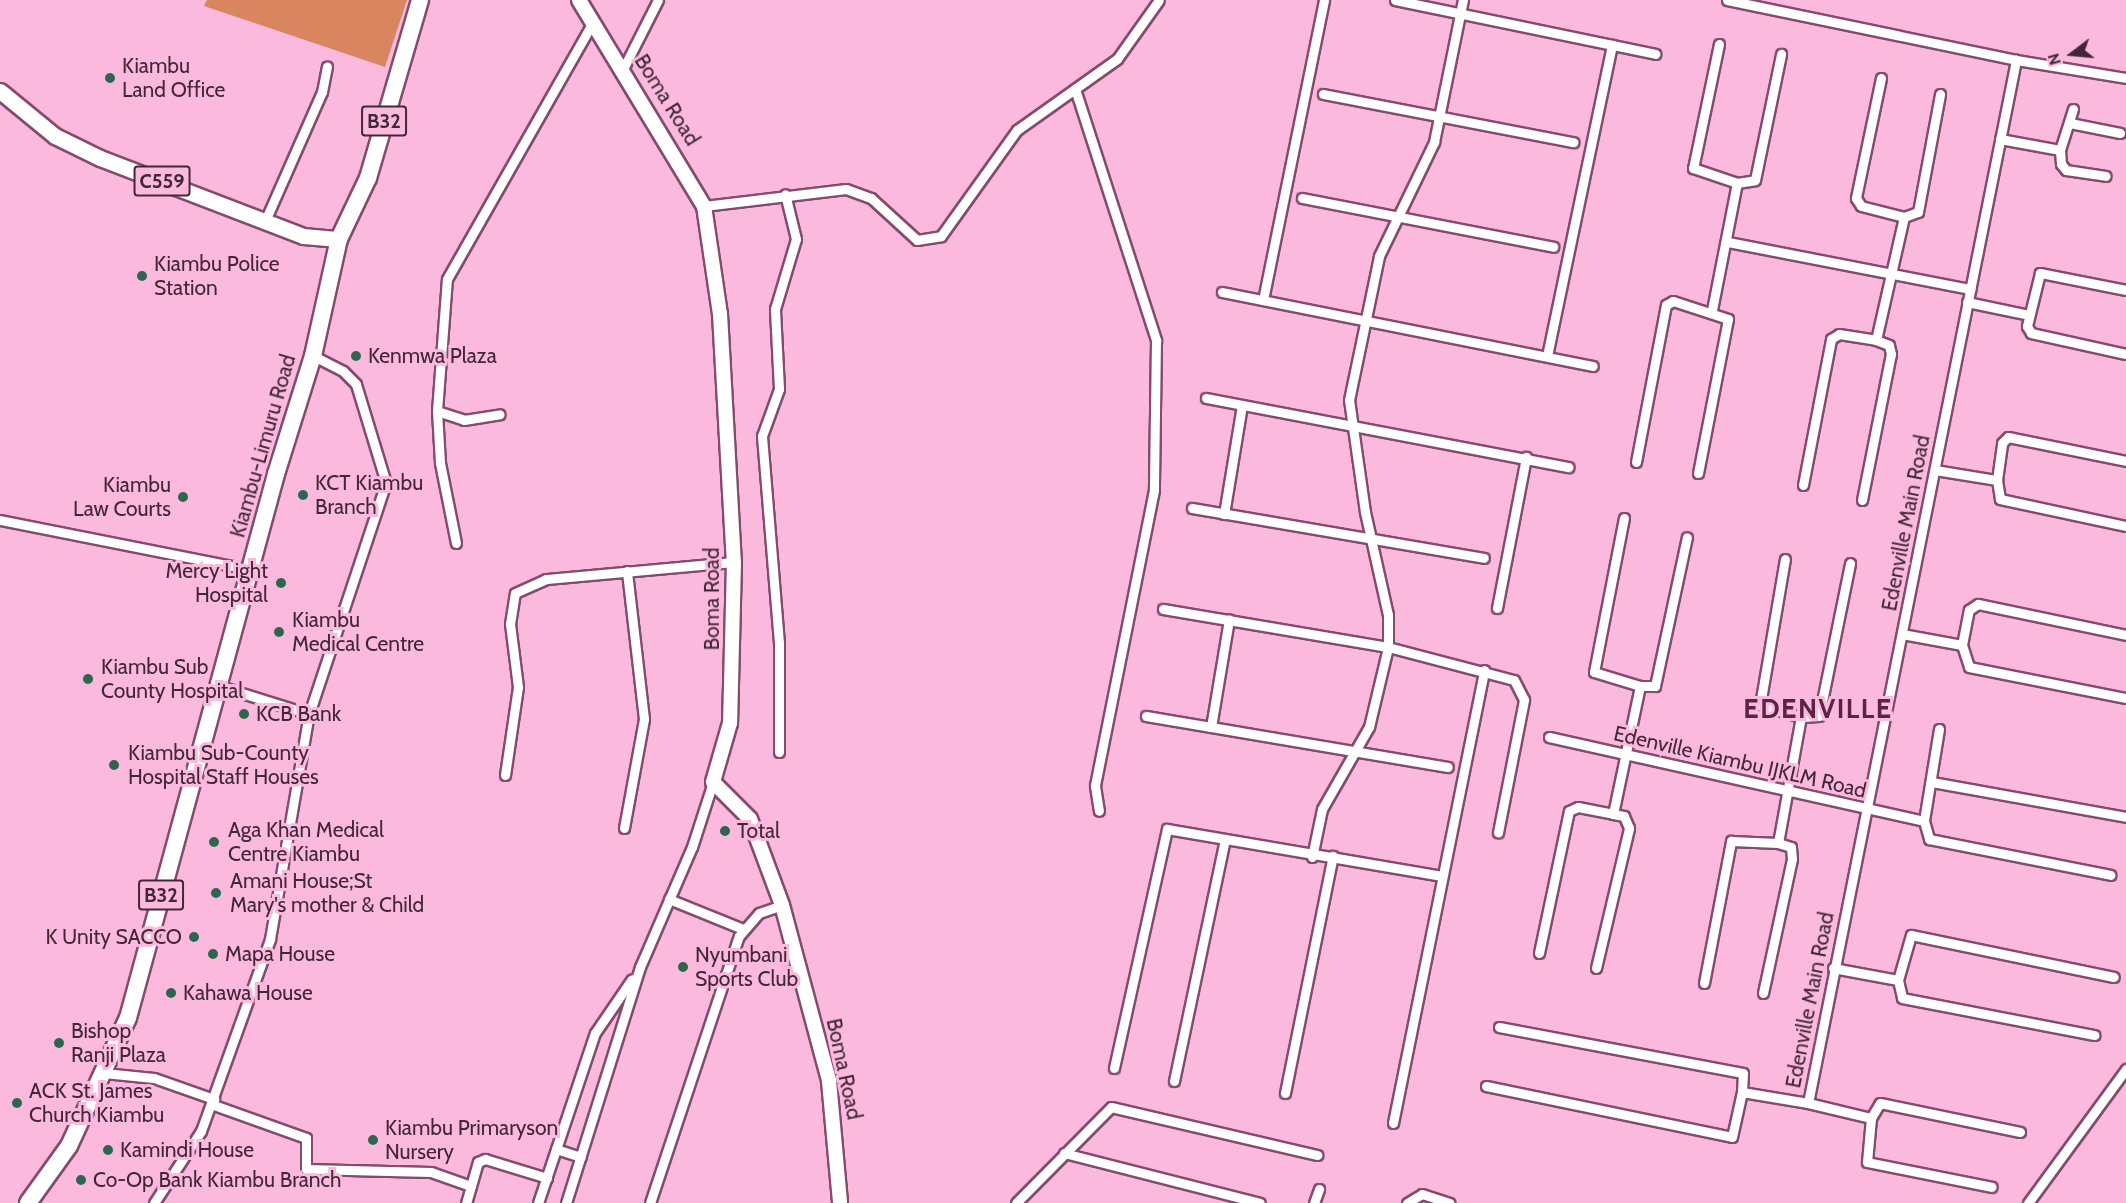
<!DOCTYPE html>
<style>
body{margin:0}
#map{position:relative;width:2126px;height:1203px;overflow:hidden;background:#fbb9de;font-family:Cabin,sans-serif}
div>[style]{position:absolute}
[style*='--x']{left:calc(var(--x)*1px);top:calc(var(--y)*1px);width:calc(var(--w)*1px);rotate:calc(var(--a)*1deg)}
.green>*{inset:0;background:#d98660}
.roads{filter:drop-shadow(2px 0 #834b6c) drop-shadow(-2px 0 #834b6c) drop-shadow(0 2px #834b6c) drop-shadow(0 -2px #834b6c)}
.minor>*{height:9px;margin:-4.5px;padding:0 4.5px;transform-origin:4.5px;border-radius:4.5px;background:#fff}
.secondary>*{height:14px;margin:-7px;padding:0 7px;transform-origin:7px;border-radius:7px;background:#fff}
.primary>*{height:15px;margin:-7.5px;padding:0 7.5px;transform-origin:7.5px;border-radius:7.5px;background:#fff}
.trunk>*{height:16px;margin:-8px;padding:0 8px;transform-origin:8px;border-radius:8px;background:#fff}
.dots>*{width:16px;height:16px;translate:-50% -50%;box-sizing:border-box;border:3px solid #fbb9de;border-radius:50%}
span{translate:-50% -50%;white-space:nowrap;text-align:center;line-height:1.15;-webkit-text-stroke:6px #fbb9de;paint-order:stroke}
.shield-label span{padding:2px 4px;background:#fbb9de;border:2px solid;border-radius:4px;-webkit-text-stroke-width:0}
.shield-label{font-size:20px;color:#422837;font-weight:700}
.poi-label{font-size:21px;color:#422837}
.left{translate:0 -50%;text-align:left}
.right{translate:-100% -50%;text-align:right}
.street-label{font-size:21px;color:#422837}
.district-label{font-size:27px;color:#592445;font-weight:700;letter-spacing:1.5px}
.north{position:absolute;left:2042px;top:24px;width:60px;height:60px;-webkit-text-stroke:4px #fbb9de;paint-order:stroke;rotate:254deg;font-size:16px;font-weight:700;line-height:24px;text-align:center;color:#422837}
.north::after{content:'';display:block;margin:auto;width:21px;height:27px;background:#422837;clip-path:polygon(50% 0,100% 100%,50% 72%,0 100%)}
</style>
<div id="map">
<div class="green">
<i style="clip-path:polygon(207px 0,407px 0,385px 67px,204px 6px)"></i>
</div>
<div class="roads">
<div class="minor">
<i style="--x:1395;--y:0;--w:266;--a:11.7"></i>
<i style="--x:1727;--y:0;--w:295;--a:11.7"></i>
<i style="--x:1719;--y:44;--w:127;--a:101.8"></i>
<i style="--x:1693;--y:168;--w:46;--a:18.8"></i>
<i style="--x:1737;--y:183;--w:18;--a:-9"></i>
<i style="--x:1755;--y:180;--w:129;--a:-78.3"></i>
<i style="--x:623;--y:69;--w:77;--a:-63.1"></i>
<i style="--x:1881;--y:78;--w:123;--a:101.8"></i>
<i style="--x:1856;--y:198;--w:9;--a:58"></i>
<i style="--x:1861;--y:206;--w:44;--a:14.3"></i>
<i style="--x:1904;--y:217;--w:15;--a:-20"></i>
<i style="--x:1918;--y:212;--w:120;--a:-79.4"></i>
<i style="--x:1075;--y:89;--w:264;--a:72.1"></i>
<i style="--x:1156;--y:340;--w:150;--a:90.8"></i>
<i style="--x:1154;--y:490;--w:302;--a:101.3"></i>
<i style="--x:1095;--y:786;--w:25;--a:81"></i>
<i style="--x:1323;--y:94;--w:255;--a:10.9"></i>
<i style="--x:2073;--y:109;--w:43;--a:107.6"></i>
<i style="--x:2060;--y:150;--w:14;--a:86"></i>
<i style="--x:2061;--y:164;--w:8;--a:50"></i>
<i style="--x:2066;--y:170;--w:40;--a:8.5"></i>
<i style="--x:2070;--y:123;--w:51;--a:11.3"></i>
<i style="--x:2000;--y:139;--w:61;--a:10.4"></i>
<i style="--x:1302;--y:198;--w:256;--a:11"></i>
<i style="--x:704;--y:206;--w:143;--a:-6.8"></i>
<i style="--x:846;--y:189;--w:27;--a:20"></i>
<i style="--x:871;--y:198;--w:62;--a:42.4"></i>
<i style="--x:917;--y:240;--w:24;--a:-9"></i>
<i style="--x:941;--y:236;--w:130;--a:-54.4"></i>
<i style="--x:1017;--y:130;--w:123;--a:-35.4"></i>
<i style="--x:1117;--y:59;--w:72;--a:-54.6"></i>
<i style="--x:265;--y:221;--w:141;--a:-66.2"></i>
<i style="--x:322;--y:92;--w:26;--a:-79"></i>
<i style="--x:1728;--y:242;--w:247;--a:11"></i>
<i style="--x:2126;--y:290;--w:88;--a:-168.8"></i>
<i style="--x:2040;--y:273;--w:55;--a:103.8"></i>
<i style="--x:2027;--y:326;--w:8;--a:60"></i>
<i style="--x:2031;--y:333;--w:97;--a:12.5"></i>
<i style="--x:1222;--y:292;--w:378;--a:11.3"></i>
<i style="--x:1263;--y:300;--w:306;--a:-78.5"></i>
<i style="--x:1967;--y:302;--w:63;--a:11.8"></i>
<i style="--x:1712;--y:310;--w:129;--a:-78.9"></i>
<i style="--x:1547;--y:356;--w:318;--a:-78.2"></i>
<i style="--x:1206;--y:398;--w:369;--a:10.8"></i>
<i style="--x:437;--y:411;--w:28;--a:18"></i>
<i style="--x:464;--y:420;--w:36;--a:-9"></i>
<i style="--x:1636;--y:462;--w:160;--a:-79.2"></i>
<i style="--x:1666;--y:305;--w:8;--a:-30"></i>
<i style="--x:1673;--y:301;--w:58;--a:18.1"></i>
<i style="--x:1728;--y:319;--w:157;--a:101"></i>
<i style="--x:1935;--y:470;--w:63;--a:9.2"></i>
<i style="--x:1997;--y:480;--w:37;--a:-82"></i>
<i style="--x:2002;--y:443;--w:8;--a:-45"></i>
<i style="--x:2008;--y:437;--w:120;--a:11.5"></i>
<i style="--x:1997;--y:480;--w:19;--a:81"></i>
<i style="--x:2000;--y:499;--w:129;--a:12.1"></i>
<i style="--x:1803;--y:485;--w:149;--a:-79.1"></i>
<i style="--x:1831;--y:339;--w:9;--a:-32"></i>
<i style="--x:1839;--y:334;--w:37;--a:9"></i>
<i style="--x:1876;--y:340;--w:126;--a:-77.2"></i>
<i style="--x:1862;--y:500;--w:149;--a:-78.8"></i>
<i style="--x:1891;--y:354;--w:9;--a:-103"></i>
<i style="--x:1889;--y:345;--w:14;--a:-159"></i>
<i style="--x:1192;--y:508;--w:296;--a:9.7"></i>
<i style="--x:1224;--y:514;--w:110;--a:-80.6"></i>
<i style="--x:0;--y:520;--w:257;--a:11.2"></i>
<i style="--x:456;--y:543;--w:82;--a:-101.3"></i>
<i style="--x:440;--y:463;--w:52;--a:-93.3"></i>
<i style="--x:437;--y:411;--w:132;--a:-85.7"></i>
<i style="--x:447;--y:279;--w:296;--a:-60.4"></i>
<i style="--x:1497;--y:608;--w:154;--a:-79.1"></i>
<i style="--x:1163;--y:609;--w:228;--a:9.6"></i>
<i style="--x:1388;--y:647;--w:130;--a:14.7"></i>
<i style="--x:1514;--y:680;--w:22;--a:63"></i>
<i style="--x:1524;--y:700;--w:135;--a:101.1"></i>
<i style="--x:1902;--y:634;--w:61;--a:10.4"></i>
<i style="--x:1962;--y:645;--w:36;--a:-79"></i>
<i style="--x:1969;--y:610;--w:11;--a:-34"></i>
<i style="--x:1978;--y:604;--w:151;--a:11.8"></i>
<i style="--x:1962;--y:645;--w:23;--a:72"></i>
<i style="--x:1969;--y:667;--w:160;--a:11.2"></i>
<i style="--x:219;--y:686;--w:94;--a:17.3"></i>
<i style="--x:1640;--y:686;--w:15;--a:0"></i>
<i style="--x:1655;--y:686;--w:152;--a:-77.9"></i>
<i style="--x:1146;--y:716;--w:306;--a:9.6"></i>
<i style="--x:1801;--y:717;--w:18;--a:-3"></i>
<i style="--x:1819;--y:716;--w:156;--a:-78.5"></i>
<i style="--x:1211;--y:727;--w:109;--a:-80.5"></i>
<i style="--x:1939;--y:729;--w:93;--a:99.3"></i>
<i style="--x:1924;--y:821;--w:19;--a:74"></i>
<i style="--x:1929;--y:839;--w:185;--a:11.2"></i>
<i style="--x:1549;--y:737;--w:384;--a:12.6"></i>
<i style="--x:779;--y:752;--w:109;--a:-90"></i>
<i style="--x:779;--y:643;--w:208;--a:-94.7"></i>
<i style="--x:762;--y:436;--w:50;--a:-70.1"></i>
<i style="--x:779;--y:389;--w:80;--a:-92.9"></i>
<i style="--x:775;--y:309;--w:73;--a:-73.3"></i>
<i style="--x:796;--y:239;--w:46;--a:-103.7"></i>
<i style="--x:505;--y:775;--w:89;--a:-81.6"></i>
<i style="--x:518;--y:687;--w:64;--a:-97.2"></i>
<i style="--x:510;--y:624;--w:31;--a:-81"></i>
<i style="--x:515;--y:593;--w:34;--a:-24"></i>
<i style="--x:546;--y:579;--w:189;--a:-5.2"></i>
<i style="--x:1932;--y:782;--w:197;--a:10.2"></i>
<i style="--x:624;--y:828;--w:111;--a:-79.6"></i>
<i style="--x:644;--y:719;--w:149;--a:-96.6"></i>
<i style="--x:1312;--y:857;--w:49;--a:-78.2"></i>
<i style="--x:1322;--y:809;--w:95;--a:-60.2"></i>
<i style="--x:1369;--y:727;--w:82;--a:-76.6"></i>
<i style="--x:1388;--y:647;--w:32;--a:-90"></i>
<i style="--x:1388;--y:615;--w:106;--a:-102.6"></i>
<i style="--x:1365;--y:512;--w:113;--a:-98.1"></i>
<i style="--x:1349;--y:400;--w:147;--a:-78.2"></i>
<i style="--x:1379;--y:256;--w:127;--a:-64.2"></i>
<i style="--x:1434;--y:142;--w:145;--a:-78.5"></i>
<i style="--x:669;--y:899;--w:80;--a:22.1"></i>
<i style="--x:1539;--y:953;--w:145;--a:-78.1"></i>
<i style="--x:1569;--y:811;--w:10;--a:-24"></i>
<i style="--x:1578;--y:807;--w:36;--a:11"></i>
<i style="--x:1613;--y:814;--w:131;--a:-78.1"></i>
<i style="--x:1640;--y:686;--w:48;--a:-163.1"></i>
<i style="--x:1594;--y:672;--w:157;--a:-79"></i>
<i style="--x:1596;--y:968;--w:144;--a:-76.7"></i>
<i style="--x:1629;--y:828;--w:13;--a:-113"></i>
<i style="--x:1624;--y:816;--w:11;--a:-170"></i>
<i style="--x:1833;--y:968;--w:66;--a:10.5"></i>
<i style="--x:1898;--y:980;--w:47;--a:-73.9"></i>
<i style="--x:1911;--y:935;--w:207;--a:11.7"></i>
<i style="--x:1898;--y:980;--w:18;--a:77"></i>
<i style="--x:1902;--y:998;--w:196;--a:10.9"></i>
<i style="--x:1704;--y:983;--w:145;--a:-79.2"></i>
<i style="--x:1731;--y:841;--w:47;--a:2.4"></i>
<i style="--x:1763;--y:993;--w:137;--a:-77.8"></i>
<i style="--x:1792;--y:859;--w:12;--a:-95"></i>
<i style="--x:1791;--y:847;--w:14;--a:-163"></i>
<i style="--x:1778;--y:843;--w:128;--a:-79.7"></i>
<i style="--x:1801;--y:717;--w:43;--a:-163.7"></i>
<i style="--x:1760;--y:705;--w:148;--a:-80.3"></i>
<i style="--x:1499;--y:1027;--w:248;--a:10.7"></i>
<i style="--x:1743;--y:1073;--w:19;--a:93"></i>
<i style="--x:1114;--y:1068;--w:245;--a:-77.5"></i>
<i style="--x:1167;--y:829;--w:279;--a:9.7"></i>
<i style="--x:104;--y:1073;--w:50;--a:5.7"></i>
<i style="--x:154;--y:1078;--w:64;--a:19.3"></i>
<i style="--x:1174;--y:1081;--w:246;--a:-78.1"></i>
<i style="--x:1486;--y:1086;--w:251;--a:11.7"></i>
<i style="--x:1732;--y:1137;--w:46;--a:-77.5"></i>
<i style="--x:1742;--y:1092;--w:67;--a:9.5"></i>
<i style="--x:1808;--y:1103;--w:65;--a:13.4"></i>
<i style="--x:1871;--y:1118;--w:44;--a:95.2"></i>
<i style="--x:1867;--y:1162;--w:127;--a:11.3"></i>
<i style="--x:1285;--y:1093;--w:242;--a:-78.6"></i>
<i style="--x:1808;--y:1103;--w:1064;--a:-78.72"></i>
<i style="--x:2016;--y:60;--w:111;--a:9.3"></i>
<i style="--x:211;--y:1104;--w:101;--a:19.7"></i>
<i style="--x:306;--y:1138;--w:31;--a:90"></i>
<i style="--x:306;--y:1169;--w:125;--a:1.4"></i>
<i style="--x:431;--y:1172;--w:42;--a:19.3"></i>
<i style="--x:471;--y:1186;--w:18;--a:106"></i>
<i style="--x:1871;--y:1118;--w:17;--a:-59"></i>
<i style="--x:1880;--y:1103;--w:143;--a:11.7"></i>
<i style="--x:1393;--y:1123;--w:462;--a:-78.6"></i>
<i style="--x:556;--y:1149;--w:26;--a:18"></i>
<i style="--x:1064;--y:1153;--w:202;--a:14.3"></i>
<i style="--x:471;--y:1186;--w:25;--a:-74"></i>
<i style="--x:478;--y:1162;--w:8;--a:-23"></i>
<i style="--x:485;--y:1159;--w:65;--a:17"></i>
<i style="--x:154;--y:1203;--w:86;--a:-56.9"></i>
<i style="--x:201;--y:1131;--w:204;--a:-70.2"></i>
<i style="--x:270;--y:939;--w:228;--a:-80.2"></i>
<i style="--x:309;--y:714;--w:243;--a:-71.6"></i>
<i style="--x:386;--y:483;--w:103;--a:-106.9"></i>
<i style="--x:356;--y:384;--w:18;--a:-135"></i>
<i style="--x:343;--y:371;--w:34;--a:-153"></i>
<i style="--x:538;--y:1203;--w:179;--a:-71.5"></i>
<i style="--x:595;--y:1033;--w:65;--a:-55.6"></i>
<i style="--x:566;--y:1203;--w:247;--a:-72.6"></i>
<i style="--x:640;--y:967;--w:131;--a:-66.6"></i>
<i style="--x:692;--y:847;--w:68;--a:-72.1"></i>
<i style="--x:650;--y:1203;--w:281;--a:-71.6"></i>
<i style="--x:739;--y:936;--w:30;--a:-49"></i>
<i style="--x:759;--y:913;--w:24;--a:-19"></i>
<i style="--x:1016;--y:1203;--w:135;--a:-45.3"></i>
<i style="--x:1111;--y:1107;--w:212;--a:13.1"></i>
<i style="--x:1314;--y:1203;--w:15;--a:-70"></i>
<i style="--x:1407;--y:1203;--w:17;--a:-31"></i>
<i style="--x:1422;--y:1194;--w:29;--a:18"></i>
<i style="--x:2028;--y:1203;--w:166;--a:-53.8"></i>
</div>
<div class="secondary">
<i style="--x:579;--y:0;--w:241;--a:58.8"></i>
<i style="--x:704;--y:206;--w:109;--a:81.6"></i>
<i style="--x:720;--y:314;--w:248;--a:86.8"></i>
<i style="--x:734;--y:562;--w:161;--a:91.4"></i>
<i style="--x:730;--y:723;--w:61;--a:106.1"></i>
<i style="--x:713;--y:782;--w:52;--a:45"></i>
<i style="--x:750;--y:819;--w:92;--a:69.6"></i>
<i style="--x:782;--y:905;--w:182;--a:75"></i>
<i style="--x:829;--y:1081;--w:122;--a:84.8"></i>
</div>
<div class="primary">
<i style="--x:0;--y:91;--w:71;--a:39.3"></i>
<i style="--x:55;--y:136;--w:50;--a:26.1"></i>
<i style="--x:100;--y:158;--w:217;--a:21"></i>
<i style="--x:303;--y:236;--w:36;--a:5"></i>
</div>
<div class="trunk">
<i style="--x:28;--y:1203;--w:70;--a:-54.3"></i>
<i style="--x:69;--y:1146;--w:141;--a:-65.3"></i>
<i style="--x:128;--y:1018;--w:564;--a:-74.78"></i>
<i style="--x:276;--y:474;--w:124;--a:-72.6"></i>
<i style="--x:313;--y:356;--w:120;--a:-77.5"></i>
<i style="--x:339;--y:239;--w:68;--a:-64.6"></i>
<i style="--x:368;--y:178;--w:185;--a:-73.7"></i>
</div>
</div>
<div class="dots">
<i style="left:110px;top:78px;background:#2c664f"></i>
<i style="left:142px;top:276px;background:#2c664f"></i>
<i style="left:356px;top:356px;background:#2c664f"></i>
<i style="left:303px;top:495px;background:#2c664f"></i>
<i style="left:183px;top:497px;background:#2c664f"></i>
<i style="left:281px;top:583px;background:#2c664f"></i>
<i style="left:279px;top:632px;background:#2c664f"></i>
<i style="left:88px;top:679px;background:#2c664f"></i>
<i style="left:244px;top:714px;background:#2c664f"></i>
<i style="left:114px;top:765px;background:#2c664f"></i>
<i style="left:725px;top:831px;background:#2c664f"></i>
<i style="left:214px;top:842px;background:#2c664f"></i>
<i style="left:216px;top:893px;background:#2c664f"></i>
<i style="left:194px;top:937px;background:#2c664f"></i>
<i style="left:213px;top:954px;background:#2c664f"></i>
<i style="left:683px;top:967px;background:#2c664f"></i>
<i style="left:171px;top:993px;background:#2c664f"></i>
<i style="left:59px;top:1043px;background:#2c664f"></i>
<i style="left:17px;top:1103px;background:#2c664f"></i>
<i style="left:373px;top:1140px;background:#2c664f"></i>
<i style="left:108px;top:1150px;background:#2c664f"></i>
<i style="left:81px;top:1180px;background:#2c664f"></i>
</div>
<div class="shield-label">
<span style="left:384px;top:121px">B32</span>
<span style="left:162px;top:181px">C559</span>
<span style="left:161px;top:895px">B32</span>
</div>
<div class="poi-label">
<span class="left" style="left:122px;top:78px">Kiambu<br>Land Office</span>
<span class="left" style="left:154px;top:276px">Kiambu Police<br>Station</span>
<span class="left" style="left:368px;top:356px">Kenmwa Plaza</span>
<span class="left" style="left:315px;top:495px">KCT Kiambu<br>Branch</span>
<span class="right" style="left:171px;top:497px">Kiambu<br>Law Courts</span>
<span class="right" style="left:268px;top:583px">Mercy Light<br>Hospital</span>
<span class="left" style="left:292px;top:632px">Kiambu<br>Medical Centre</span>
<span class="left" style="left:101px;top:679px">Kiambu Sub<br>County Hospital</span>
<span class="left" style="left:256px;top:714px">KCB Bank</span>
<span class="left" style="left:128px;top:765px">Kiambu Sub-County<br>Hospital Staff Houses</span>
<span class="left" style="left:228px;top:842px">Aga Khan Medical<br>Centre Kiambu</span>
<span class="left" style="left:737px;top:831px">Total</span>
<span class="left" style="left:230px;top:893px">Amani House;St<br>Mary's mother &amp; Child</span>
<span class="right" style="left:182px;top:937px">K Unity SACCO</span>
<span class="left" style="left:225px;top:954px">Mapa House</span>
<span class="left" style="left:695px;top:967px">Nyumbani<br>Sports Club</span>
<span class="left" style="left:183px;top:993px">Kahawa House</span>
<span class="left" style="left:71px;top:1043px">Bishop<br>Ranji Plaza</span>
<span class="left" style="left:29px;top:1103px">ACK St. James<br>Church Kiambu</span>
<span class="left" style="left:385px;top:1140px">Kiambu Primaryson<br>Nursery</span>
<span class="left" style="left:120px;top:1150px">Kamindi House</span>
<span class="left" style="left:93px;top:1180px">Co-Op Bank Kiambu Branch</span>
</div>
<div class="street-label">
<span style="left:667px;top:100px;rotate:58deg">Boma Road</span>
<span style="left:263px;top:446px;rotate:-74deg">Kiambu-Limuru Road</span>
<span style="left:1906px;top:523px;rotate:-79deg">Edenville Main Road</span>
<span style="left:712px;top:599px;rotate:-90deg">Boma Road</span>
<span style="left:1740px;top:762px;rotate:13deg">Edenville Kiambu IJKLM Road</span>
<span style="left:1810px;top:1000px;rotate:-79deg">Edenville Main Road</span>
<span style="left:844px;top:1069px;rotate:78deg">Boma Road</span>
</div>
<div class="district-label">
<span style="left:1818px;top:709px">EDENVILLE</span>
</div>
<div class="north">N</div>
</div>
